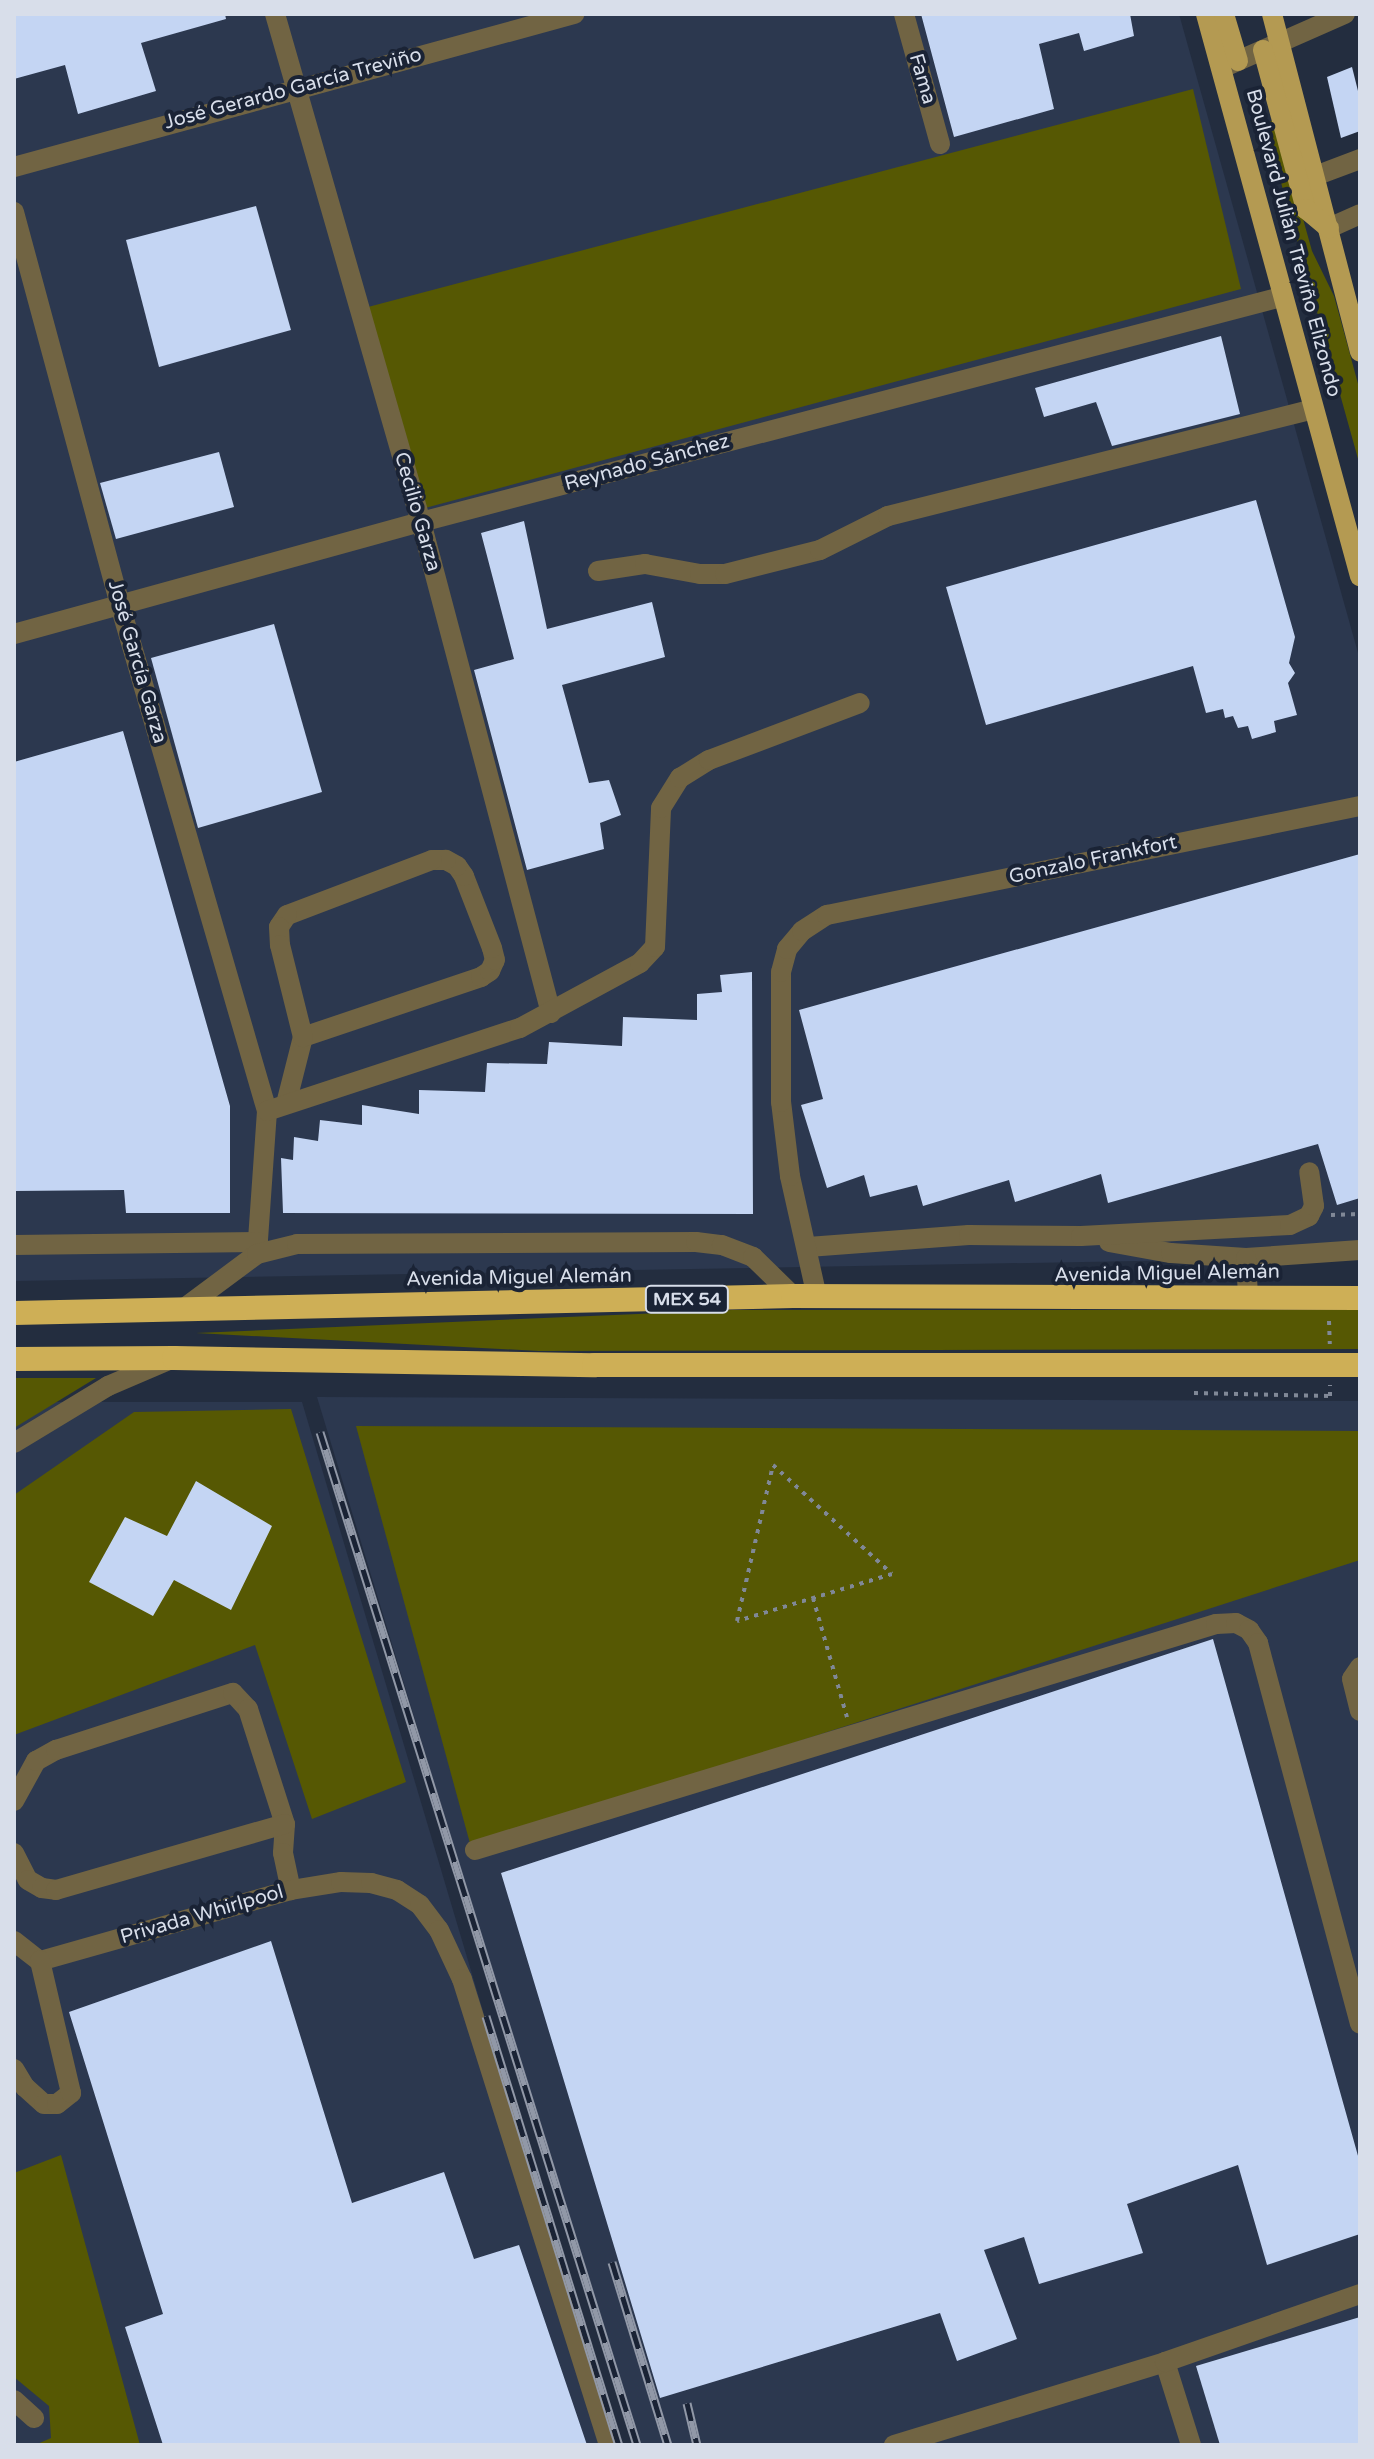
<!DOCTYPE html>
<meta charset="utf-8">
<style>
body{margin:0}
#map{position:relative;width:1374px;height:2459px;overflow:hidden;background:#232d3f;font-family:"Varela Round",sans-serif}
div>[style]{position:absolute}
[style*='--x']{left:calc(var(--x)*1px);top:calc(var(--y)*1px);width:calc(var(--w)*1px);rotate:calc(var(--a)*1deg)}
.built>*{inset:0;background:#2c384f}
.green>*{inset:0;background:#565803}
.building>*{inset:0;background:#c4d5f3}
.path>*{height:4px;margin-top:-2px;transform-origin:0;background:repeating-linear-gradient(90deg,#808897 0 4px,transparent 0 10px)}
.minor>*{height:20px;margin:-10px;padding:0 10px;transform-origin:10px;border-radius:10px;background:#716443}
.major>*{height:20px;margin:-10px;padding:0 10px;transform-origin:10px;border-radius:10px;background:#b49a52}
.highway>*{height:24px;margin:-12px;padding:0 12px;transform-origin:12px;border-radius:12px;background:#ceaf56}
.rail>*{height:9px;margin-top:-4.5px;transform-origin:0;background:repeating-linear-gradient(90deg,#1a2335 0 18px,#9198a7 0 36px);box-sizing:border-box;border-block:2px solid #9198a7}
span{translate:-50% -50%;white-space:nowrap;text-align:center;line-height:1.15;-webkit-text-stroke:8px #1a2335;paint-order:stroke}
.shield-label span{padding:2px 6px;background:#1a2335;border:2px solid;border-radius:6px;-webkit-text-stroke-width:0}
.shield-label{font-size:18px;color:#d8deea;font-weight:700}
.street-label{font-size:20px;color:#d8deea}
.frame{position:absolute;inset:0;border:16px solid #d8deea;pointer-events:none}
</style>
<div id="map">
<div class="built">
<i style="clip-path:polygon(14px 14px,1179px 14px,1360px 660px,1360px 1257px,14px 1281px)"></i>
<i style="clip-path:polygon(317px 1397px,1360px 1401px,1360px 2445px,635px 2445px)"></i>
<i style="clip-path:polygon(14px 1402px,302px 1402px,612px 2445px,14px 2445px)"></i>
</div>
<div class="green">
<i style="clip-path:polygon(1193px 89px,1241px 289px,425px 508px,368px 307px)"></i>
<i style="clip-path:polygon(1273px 120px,1276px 122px,1312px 251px,1334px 296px,1360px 391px,1360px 466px,1265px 125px)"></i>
<i style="clip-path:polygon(732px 1310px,1360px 1310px,1360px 1349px,539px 1351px,196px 1333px)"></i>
<i style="clip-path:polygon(14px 1378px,96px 1378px,14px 1428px)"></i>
<i style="clip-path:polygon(291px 1409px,406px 1782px,312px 1819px,255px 1645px,14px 1735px,14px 1495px,134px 1412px)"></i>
<i style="clip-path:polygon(356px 1426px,1360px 1431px,1360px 1560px,471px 1847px)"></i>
<i style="clip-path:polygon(61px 2155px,140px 2445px,35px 2445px,51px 2438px,49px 2406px,14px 2377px,14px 2173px)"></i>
</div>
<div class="building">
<i style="clip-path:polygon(14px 14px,225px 14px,226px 19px,141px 43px,156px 91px,78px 114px,65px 65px,14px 79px)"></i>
<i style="clip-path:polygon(921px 14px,1130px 14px,1134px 36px,1084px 51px,1079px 33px,1039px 44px,1054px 109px,954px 137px)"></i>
<i style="clip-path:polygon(1352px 67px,1360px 99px,1360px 131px,1341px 138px,1327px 77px)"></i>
<i style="clip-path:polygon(256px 206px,291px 330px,159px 367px,126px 240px)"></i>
<i style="clip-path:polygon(1221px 336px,1240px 414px,1112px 446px,1096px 402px,1044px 417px,1035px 388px)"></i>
<i style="clip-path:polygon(219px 452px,234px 507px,116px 539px,100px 483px)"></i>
<i style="clip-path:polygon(1256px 500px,1295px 637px,1289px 663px,1295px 673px,1288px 683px,1297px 715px,1274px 721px,1276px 732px,1252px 739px,1248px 726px,1238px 728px,1233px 716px,1225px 718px,1223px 709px,1206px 713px,1193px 666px,986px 725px,946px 587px)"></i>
<i style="clip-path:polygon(524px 521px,547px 629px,652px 602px,665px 657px,562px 685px,589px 783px,609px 780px,621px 815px,600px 823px,604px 849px,527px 870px,474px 670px,514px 659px,481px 533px)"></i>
<i style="clip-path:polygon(274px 624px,322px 792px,198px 828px,151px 658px)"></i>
<i style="clip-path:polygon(123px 731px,230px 1106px,230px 1213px,126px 1213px,124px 1190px,14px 1191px,14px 762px)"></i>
<i style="clip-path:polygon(1360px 854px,1360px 1198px,1337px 1205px,1318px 1144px,1108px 1203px,1101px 1174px,1015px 1202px,1009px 1180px,923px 1206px,917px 1185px,870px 1197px,864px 1175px,827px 1188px,801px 1105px,823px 1099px,799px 1010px)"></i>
<i style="clip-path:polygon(752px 972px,753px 1214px,283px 1213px,281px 1158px,293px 1160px,294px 1137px,318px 1141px,320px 1120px,362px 1125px,362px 1105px,419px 1114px,419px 1090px,485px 1092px,487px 1063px,547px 1064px,549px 1042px,622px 1046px,623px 1017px,697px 1020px,697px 994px,722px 992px,720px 975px)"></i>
<i style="clip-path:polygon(196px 1481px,272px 1526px,231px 1610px,174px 1580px,153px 1616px,89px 1582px,125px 1517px,167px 1536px)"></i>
<i style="clip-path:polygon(1213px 1639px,1360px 2163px,1360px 2234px,1267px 2265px,1238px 2165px,1127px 2204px,1143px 2253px,1039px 2284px,1024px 2237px,984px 2250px,1017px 2339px,957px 2361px,940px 2313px,660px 2398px,501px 1873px)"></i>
<i style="clip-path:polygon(271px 1941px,352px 2203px,444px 2172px,474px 2259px,519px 2245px,587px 2445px,163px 2445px,125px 2327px,163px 2314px,69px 2012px)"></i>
<i style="clip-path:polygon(1360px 2317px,1360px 2445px,1220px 2445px,1196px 2366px)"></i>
</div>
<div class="path">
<i style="--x:1331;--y:1215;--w:29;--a:-2"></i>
<i style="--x:1329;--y:1321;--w:23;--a:88"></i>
<i style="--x:1194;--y:1393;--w:136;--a:1.3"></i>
<i style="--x:1330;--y:1396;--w:11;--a:-90"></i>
<i style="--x:773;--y:1465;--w:161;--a:42.5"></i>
<i style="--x:892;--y:1574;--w:162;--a:163.1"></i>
<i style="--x:737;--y:1621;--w:160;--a:-77"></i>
<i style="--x:813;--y:1598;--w:124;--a:74.1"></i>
</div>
<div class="minor">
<i style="--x:275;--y:14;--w:529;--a:73.97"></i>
<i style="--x:421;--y:522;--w:508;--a:75.17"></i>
<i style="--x:904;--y:14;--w:135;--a:74.5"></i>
<i style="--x:1224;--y:67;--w:132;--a:-23.7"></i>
<i style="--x:14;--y:167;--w:581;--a:-15.28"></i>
<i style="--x:1315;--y:176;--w:48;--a:-20.7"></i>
<i style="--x:14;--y:212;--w:407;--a:74.9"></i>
<i style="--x:120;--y:605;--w:527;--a:73.8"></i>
<i style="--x:267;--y:1111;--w:143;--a:94"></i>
<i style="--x:1329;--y:228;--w:34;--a:-24"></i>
<i style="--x:598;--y:571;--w:48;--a:-8.5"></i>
<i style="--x:645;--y:564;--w:56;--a:10.3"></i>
<i style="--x:700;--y:574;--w:25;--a:0"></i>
<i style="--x:725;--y:574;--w:98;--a:-14.2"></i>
<i style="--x:820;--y:550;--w:76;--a:-26.6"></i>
<i style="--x:888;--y:516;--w:438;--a:-14.1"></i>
<i style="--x:14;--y:634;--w:422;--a:-15.4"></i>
<i style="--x:421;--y:522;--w:889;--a:-14.66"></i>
<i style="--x:286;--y:1104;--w:69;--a:-75.8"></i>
<i style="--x:303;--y:1037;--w:188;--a:-18.6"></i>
<i style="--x:481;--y:977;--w:11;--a:-34"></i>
<i style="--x:490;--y:971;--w:12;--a:-66"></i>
<i style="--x:495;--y:960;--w:12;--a:-104"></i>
<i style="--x:492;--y:948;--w:77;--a:-111.3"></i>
<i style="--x:464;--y:876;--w:12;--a:-125"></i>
<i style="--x:457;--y:866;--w:13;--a:-151"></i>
<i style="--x:446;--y:860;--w:14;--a:180"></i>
<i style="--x:432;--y:860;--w:155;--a:159.2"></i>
<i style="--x:287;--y:915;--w:14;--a:124"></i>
<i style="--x:279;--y:927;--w:18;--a:87"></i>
<i style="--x:280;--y:945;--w:95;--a:76"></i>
<i style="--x:267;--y:1111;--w:266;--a:-18.2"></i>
<i style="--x:520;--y:1028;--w:136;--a:-28.4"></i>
<i style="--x:640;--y:963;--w:22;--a:-47"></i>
<i style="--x:655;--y:947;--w:139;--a:-87.5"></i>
<i style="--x:661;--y:808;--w:36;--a:-58"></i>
<i style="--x:680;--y:778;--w:34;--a:-32"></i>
<i style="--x:709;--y:760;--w:161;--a:-20.7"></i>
<i style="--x:1109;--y:1242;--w:63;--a:10.1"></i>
<i style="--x:1171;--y:1253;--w:75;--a:3.8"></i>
<i style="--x:1246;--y:1258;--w:114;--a:-4"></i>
<i style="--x:14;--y:1245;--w:244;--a:-0.7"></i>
<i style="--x:808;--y:1247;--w:161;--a:-4.3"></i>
<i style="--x:969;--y:1235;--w:112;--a:0.5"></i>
<i style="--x:1081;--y:1236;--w:209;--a:-3"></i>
<i style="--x:1290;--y:1225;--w:21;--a:-25"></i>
<i style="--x:1309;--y:1216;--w:11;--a:-63"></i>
<i style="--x:1314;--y:1206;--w:34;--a:-98"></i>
<i style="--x:1246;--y:1258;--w:38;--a:87"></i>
<i style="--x:817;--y:1297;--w:124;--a:-102.6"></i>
<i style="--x:790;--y:1176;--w:75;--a:-96.9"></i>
<i style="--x:781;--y:1102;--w:130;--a:-90"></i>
<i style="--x:781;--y:972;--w:24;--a:-75"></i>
<i style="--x:787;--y:949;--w:23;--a:-50"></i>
<i style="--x:802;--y:931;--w:30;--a:-33"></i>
<i style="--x:827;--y:915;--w:544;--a:-11.56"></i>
<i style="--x:183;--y:1309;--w:92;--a:-36.6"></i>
<i style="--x:257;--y:1254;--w:41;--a:-14"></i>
<i style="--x:297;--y:1244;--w:399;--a:-0.3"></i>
<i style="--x:696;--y:1242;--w:26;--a:7"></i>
<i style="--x:722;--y:1245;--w:33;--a:21"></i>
<i style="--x:753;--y:1257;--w:56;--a:44.3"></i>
<i style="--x:14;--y:1443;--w:110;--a:-31.2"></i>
<i style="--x:108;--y:1386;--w:66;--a:-23.1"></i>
<i style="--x:1360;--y:1667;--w:14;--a:124"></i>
<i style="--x:1352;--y:1679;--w:33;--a:76"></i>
<i style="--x:14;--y:1801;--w:46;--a:-61.2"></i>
<i style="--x:36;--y:1761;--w:23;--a:-29"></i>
<i style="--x:56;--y:1750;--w:186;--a:-17.9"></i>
<i style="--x:233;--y:1693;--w:22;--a:47"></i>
<i style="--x:248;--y:1709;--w:121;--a:72.2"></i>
<i style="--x:285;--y:1824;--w:29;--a:94"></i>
<i style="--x:283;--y:1853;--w:38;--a:78"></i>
<i style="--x:475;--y:1850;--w:775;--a:-16.96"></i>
<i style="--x:1216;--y:1624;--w:20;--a:-3"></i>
<i style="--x:1236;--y:1623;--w:15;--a:28"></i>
<i style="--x:1249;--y:1630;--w:16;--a:55"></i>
<i style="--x:1258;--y:1643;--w:394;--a:75"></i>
<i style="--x:14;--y:1853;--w:30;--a:63"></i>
<i style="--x:28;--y:1880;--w:16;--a:30"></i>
<i style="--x:42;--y:1888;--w:14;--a:8"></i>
<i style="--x:56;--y:1890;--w:238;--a:-16.1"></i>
<i style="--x:14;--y:1941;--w:33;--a:38"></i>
<i style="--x:40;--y:1961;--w:261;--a:-15.8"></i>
<i style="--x:291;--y:1890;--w:51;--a:-9.1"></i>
<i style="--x:341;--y:1882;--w:30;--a:2"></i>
<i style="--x:371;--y:1883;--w:27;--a:15"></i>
<i style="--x:397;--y:1890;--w:27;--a:33"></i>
<i style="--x:420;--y:1905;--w:31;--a:53"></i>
<i style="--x:439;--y:1930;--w:54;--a:64.9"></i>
<i style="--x:462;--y:1979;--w:489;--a:72.5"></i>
<i style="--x:14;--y:2069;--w:21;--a:59"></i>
<i style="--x:25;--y:2087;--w:25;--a:42"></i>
<i style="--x:44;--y:2104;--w:13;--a:0"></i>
<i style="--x:57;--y:2104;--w:18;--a:-38"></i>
<i style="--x:71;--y:2093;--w:136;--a:-103.2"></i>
<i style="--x:1165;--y:2362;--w:87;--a:72.6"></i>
<i style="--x:14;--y:2400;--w:27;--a:42"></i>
<i style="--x:894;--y:2445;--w:283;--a:-17"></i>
<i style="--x:1165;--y:2362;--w:207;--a:-19.2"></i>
</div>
<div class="major">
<i style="--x:1206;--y:14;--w:583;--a:74.68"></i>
<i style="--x:1224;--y:14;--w:49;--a:73.4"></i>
<i style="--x:1272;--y:14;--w:349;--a:75.4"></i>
<i style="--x:1263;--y:50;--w:165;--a:74.9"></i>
<i style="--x:1306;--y:209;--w:30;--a:40"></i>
</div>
<div class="highway">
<i style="--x:14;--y:1313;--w:779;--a:-1.25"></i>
<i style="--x:793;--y:1296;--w:567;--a:0.2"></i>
<i style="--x:14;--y:1359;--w:160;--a:-0.4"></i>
<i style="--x:174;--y:1358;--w:420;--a:1"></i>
<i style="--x:594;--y:1365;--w:766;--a:0"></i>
</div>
<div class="rail">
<i style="--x:320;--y:1432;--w:1061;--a:72.62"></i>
<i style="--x:486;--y:2016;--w:449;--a:72.8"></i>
<i style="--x:612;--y:2262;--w:191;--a:73"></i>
<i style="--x:687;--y:2403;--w:43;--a:76.6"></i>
</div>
<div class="shield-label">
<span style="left:687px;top:1299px">MEX 54</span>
</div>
<div class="street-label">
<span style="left:922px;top:79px;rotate:74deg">Fama</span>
<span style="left:293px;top:89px;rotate:-15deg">José Gerardo García Treviño</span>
<span style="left:1293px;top:243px;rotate:75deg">Boulevard Julián Treviño Elizondo</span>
<span style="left:647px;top:463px;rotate:-15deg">Reynado Sánchez</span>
<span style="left:417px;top:512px;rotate:74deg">Cecilio Garza</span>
<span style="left:137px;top:662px;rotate:74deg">José García Garza</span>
<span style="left:1093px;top:860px;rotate:-12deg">Gonzalo Frankfort</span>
<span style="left:1167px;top:1274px;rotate:-1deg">Avenida Miguel Alemán</span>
<span style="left:519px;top:1278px;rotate:-1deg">Avenida Miguel Alemán</span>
<span style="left:202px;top:1915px;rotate:-16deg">Privada Whirlpool</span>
</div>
<div class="frame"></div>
</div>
